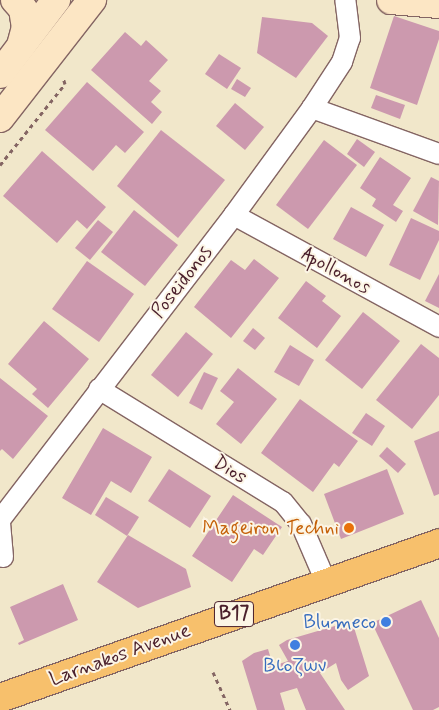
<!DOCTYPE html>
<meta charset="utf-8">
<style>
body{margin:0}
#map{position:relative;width:439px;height:710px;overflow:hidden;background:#f1e7ca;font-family:Mynerve,sans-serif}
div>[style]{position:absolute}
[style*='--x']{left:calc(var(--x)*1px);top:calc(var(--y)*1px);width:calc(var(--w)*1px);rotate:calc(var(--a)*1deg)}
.building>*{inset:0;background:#cc99ae}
.path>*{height:3px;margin-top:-1.5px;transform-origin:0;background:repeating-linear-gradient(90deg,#846563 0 4px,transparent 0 8px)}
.roads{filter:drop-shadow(1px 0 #846563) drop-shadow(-1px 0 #846563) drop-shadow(0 1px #846563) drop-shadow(0 -1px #846563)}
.street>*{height:20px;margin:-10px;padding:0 10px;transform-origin:10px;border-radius:10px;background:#fff}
.secondary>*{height:28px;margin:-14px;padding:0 14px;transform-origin:14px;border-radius:14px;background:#fce6c4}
.primary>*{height:28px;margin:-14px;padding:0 14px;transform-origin:14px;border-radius:14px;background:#f7c06c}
.dots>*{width:14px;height:14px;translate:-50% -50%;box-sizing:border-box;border:2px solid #fcf5e5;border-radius:50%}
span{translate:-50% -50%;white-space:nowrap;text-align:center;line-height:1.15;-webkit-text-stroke:4px #fcf5e5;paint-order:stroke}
.shield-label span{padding:1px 4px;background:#fcf5e5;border:1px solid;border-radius:4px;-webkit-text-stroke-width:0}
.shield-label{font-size:19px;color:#4a1f2b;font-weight:700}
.street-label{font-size:20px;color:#4a1f2b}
.food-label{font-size:20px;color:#c56008}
.right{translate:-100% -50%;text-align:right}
.shop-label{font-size:20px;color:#366cbe}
</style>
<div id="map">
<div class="building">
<i style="clip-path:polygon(394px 16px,439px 31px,439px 39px,417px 105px,370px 88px)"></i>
<i style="clip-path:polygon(262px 17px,312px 23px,328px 36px,296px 78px,257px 53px)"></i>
<i style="clip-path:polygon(125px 32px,141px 46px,146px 40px,168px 60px,149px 81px,161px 91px,151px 102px,162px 112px,152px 124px,91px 70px)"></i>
<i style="clip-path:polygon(219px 54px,241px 68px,227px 89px,205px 74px)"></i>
<i style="clip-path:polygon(237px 79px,251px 88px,245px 97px,231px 89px)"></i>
<i style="clip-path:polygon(87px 82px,144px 132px,125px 153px,116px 145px,93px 171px,45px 130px)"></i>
<i style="clip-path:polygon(376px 95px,405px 105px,400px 119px,371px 108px)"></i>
<i style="clip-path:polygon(235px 103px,264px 127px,245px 150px,216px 126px)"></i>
<i style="clip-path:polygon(161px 130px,225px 180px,178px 238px,117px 186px)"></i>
<i style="clip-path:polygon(357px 139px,375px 152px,364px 167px,347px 154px)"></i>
<i style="clip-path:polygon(324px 140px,357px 165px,308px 229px,276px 205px)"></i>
<i style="clip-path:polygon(42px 151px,106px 207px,87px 229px,77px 220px,57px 243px,3px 196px)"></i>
<i style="clip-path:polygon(380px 157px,411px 178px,393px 205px,403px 211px,396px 222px,372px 206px,376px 199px,360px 188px)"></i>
<i style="clip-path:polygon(431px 177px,439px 181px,438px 225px,413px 211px)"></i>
<i style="clip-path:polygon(351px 207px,384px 225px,366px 257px,333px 239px)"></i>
<i style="clip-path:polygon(134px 210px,178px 245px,145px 286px,101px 252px)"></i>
<i style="clip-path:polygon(411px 218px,439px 231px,439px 240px,420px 280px,389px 265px)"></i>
<i style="clip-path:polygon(98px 220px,113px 232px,90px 260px,75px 248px)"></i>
<i style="clip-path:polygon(254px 259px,279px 278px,231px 338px,194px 307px,231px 260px,245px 270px)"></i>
<i style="clip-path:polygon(87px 261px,134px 294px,99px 342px,52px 309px)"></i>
<i style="clip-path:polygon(439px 274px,439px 308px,425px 301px)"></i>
<i style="clip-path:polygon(306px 281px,326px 296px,322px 301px,341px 316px,317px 348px,278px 318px)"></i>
<i style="clip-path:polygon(363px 312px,400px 341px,362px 389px,325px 360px)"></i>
<i style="clip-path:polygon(44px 321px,89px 359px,48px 408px,32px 394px,37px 389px,8px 364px)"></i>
<i style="clip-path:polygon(253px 328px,265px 338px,255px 350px,243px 341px)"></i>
<i style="clip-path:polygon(186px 332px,213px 354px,178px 397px,151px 375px)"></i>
<i style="clip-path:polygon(421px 344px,439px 358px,439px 395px,412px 429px,376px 400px)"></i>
<i style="clip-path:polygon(290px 345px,314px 360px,299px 386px,274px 372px)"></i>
<i style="clip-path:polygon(238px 368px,277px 399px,241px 444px,216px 424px,234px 402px,220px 391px)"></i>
<i style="clip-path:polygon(204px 372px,218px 378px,202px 410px,189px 403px)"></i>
<i style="clip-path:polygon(0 378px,48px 416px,13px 459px,2px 449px,0 451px)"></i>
<i style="clip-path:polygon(300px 399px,358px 441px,339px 467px,334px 463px,313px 492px,261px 453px)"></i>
<i style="clip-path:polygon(366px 413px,385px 426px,372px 446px,352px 433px)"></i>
<i style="clip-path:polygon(103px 428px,152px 457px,131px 493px,111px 481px,91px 515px,62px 498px)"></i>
<i style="clip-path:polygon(439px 431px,439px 494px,434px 496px,414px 441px)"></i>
<i style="clip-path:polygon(387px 447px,406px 464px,398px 473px,379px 456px)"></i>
<i style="clip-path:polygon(169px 469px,211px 496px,190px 528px,148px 501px)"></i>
<i style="clip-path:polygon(387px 469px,404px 514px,341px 539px,324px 494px)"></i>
<i style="clip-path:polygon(233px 495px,282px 527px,263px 555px,254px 549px,232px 582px,192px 556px)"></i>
<i style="clip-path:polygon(106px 497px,139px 517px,127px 536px,95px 515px)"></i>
<i style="clip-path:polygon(128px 535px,186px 569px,191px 587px,138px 608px,97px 582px)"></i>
<i style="clip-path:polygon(63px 584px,78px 620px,19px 645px,18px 643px,24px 640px,10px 607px)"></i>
<i style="clip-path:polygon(421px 600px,439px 638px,439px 707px,433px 710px,413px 710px,372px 623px)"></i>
<i style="clip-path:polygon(352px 621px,369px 676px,348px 690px,341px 680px,336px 663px,320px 673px,345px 710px,306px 710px,297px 688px,280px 693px,285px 710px,257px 710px,242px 661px,254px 653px,268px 649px,273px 666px,288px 661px,279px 645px,287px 640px)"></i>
</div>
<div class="path">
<i style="--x:0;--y:165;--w:104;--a:-51.3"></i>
<i style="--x:65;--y:84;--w:7;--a:-106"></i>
<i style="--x:213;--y:672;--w:42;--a:65.9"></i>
</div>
<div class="roads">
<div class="street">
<i style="--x:312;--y:108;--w:135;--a:19.9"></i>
<i style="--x:234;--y:215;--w:234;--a:28.6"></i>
<i style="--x:99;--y:389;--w:216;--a:31.6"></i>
<i style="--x:283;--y:502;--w:28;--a:51"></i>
<i style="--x:301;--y:524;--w:63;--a:66.7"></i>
<i style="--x:3;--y:557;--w:37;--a:-95"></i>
<i style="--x:0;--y:520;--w:384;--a:-52.5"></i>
<i style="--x:234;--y:215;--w:132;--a:-53.9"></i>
<i style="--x:312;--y:108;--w:55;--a:-56.9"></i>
<i style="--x:342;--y:62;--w:25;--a:-72"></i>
<i style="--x:350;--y:38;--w:38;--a:-97"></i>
</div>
<div class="secondary">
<i style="--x:15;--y:0;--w:12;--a:48"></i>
<i style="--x:23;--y:9;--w:18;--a:81"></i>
<i style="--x:26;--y:27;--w:20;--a:105"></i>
<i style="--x:391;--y:0;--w:48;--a:4.8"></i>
<i style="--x:0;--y:74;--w:93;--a:-52.9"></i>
<i style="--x:0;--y:118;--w:150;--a:-52.1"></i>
</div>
<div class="primary">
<i style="--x:0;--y:698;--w:466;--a:-19.4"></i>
</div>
</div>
<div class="dots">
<i style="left:349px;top:528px;background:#e8710a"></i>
<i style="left:386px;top:622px;background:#3f7fe0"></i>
<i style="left:295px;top:645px;background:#3f7fe0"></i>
</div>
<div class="shield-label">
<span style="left:234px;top:614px">B17</span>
</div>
<div class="street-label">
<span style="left:336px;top:271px;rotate:29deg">Apollonos</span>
<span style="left:182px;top:282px;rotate:-52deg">Poseidonos</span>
<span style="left:230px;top:470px;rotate:32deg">Dios</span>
<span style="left:120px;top:655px;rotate:-20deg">Larnakos Avenue</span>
</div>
<div class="food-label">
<span class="right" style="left:339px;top:528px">Mageiron Techni</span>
</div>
<div class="shop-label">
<span class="right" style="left:376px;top:622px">Blumeco</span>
<span style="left:295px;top:665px">Βιοζων</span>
</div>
</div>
